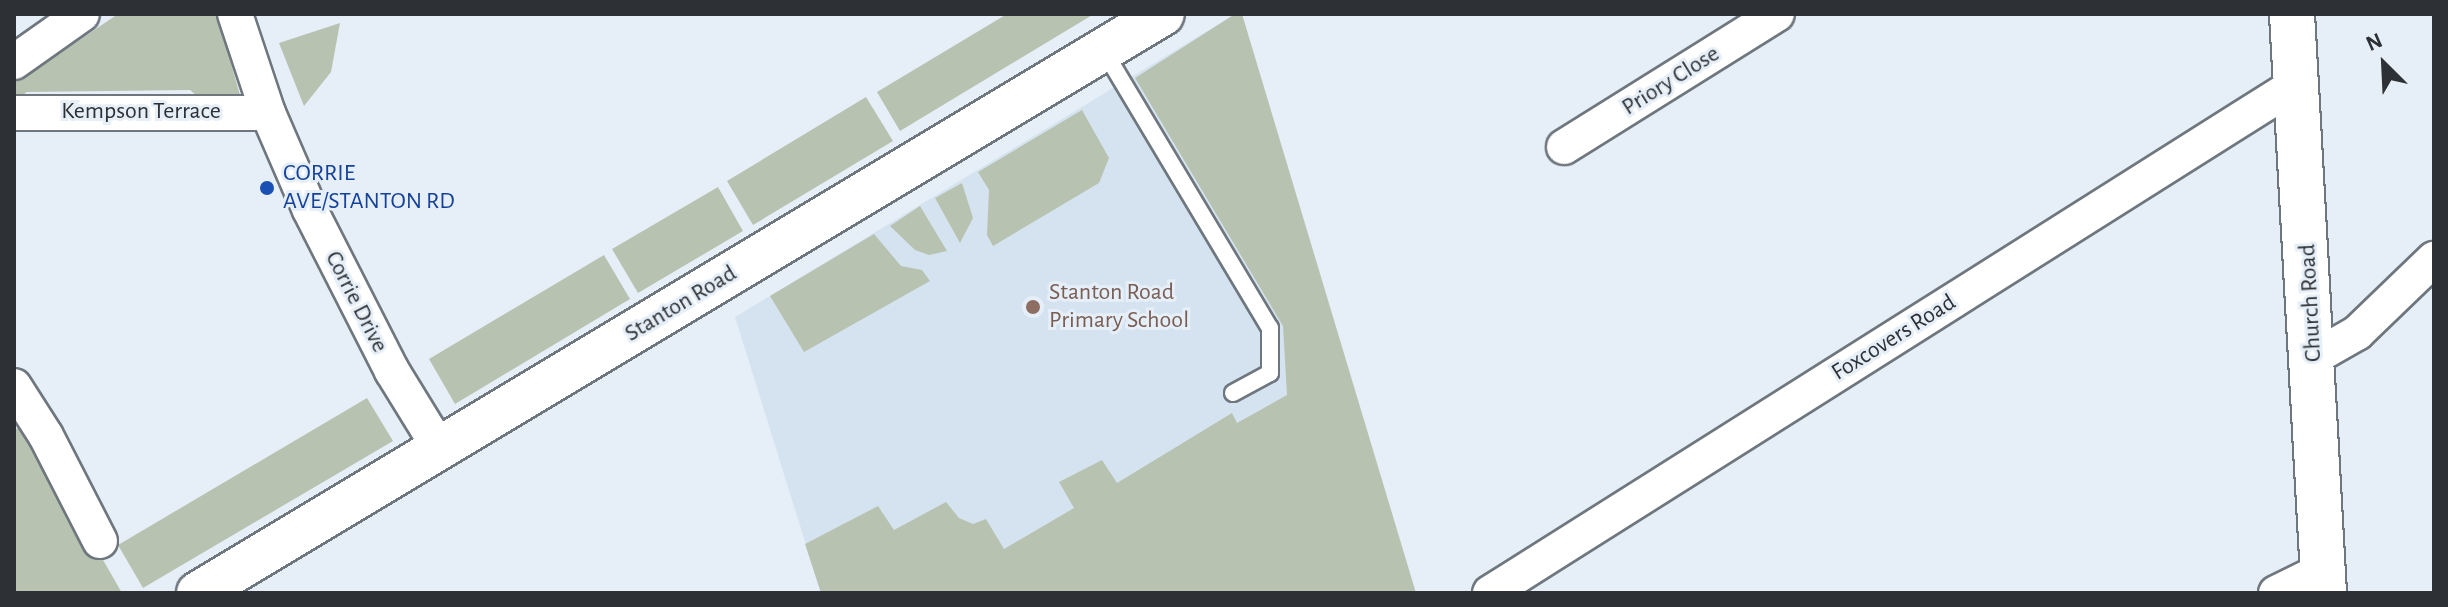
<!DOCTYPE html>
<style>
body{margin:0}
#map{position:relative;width:2448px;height:607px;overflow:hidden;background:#e6eff8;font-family:"Alegreya Sans",sans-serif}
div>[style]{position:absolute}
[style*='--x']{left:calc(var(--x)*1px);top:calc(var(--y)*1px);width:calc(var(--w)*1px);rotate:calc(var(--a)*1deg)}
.built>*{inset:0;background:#d5e3f1}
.green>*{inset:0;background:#b7c3b0}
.roads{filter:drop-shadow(2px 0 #6f777e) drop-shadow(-2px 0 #6f777e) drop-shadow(0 2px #6f777e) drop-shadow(0 -2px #6f777e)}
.service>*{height:16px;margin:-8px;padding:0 8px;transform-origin:8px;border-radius:8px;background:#fff}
.minor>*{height:34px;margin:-17px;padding:0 17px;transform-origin:17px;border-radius:17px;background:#fff}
.tertiary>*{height:42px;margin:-21px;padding:0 21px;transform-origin:21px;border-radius:21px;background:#fff}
.secondary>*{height:44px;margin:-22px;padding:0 22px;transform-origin:22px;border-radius:22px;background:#fff}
.dots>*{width:22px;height:22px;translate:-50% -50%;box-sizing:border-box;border:4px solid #e6eff8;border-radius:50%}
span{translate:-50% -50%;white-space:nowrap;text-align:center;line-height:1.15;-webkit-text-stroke:6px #e6eff8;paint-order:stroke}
.street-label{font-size:24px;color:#2d3034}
.transit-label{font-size:24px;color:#164399}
.left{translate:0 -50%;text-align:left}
.education-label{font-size:24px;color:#785e54}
.frame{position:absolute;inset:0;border:16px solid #2d3034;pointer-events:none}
.north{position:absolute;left:2344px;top:24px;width:80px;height:80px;-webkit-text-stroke:6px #e6eff8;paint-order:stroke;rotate:336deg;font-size:22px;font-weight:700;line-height:32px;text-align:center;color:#2d3034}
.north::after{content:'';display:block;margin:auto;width:28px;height:36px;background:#2d3034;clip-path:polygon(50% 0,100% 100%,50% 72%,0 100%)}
</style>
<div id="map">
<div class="built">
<i style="clip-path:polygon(1232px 16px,1396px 593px,821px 593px,735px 317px)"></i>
</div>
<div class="green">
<i style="clip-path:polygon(118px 14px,217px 14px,240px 95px,203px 101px,190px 90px,27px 92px,14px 101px,14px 77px,23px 78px)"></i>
<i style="clip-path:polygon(1007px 14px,1094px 14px,900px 131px,877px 92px)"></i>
<i style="clip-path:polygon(1235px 14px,1242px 14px,1416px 593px,821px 593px,805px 544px,878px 506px,894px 530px,946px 502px,959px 518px,973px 524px,986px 519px,1004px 549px,1074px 508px,1059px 482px,1102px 460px,1117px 483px,1232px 413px,1237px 423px,1287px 395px,1283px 326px,1135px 78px)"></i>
<i style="clip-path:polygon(340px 23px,331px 72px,304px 106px,279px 43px)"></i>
<i style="clip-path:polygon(866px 97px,893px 141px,753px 225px,727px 181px)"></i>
<i style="clip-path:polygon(1082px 110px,1109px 158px,1099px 183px,993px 246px,987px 235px,989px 190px,978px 172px)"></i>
<i style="clip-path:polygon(962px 183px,973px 218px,960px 243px,935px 198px)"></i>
<i style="clip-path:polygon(718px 187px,743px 231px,638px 293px,612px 249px)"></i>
<i style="clip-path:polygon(920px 206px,947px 251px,929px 255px,915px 250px,890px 226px)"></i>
<i style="clip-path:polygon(874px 234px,901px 266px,922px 270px,930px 281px,804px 352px,770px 296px)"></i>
<i style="clip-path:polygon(604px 255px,630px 299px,455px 404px,429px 359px)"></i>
<i style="clip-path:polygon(367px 398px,393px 441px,143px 588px,118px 545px)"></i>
<i style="clip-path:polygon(27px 427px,122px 593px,14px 593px,14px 429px)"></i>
</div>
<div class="roads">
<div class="service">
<i style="--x:1104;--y:51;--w:323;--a:59.1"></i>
<i style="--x:1270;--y:328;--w:45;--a:90"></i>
<i style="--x:1270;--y:373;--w:42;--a:151.6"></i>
</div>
<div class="minor">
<i style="--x:235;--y:14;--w:104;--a:71.6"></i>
<i style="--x:268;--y:113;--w:106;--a:66.6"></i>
<i style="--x:310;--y:210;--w:181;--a:63"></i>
<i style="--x:392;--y:371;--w:92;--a:58.4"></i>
<i style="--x:14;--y:62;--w:83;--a:-35.2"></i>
<i style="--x:14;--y:113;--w:254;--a:0"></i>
<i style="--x:1564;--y:147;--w:251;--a:-32"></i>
<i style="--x:2313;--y:358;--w:51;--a:-29.6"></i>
<i style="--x:2357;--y:333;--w:107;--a:-43.9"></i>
<i style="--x:14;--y:386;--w:59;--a:57.4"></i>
<i style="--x:46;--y:436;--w:118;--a:62.8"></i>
<i style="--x:1490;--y:593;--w:955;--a:-32.26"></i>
<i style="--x:2276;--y:593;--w:52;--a:-26.1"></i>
</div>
<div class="tertiary">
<i style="--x:198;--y:593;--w:1125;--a:-30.96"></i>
</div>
<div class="secondary">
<i style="--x:2292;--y:14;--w:580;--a:86.84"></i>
</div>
</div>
<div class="dots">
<i style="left:267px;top:188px;background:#1a4fb4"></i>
<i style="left:1033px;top:307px;background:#8d6e63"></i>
</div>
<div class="street-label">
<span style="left:1671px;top:81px;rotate:-32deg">Priory Close</span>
<span style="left:141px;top:112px">Kempson Terrace</span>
<span style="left:356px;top:302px;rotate:63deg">Corrie Drive</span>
<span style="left:2311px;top:303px;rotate:-93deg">Church Road</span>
<span style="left:681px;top:304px;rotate:-31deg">Stanton Road</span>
<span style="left:1894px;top:338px;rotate:-32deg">Foxcovers Road</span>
</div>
<div class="transit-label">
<span class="left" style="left:283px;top:188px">CORRIE<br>AVE/STANTON RD</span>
</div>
<div class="education-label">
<span class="left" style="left:1049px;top:307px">Stanton Road<br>Primary School</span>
</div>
<div class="frame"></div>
<div class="north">N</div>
</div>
